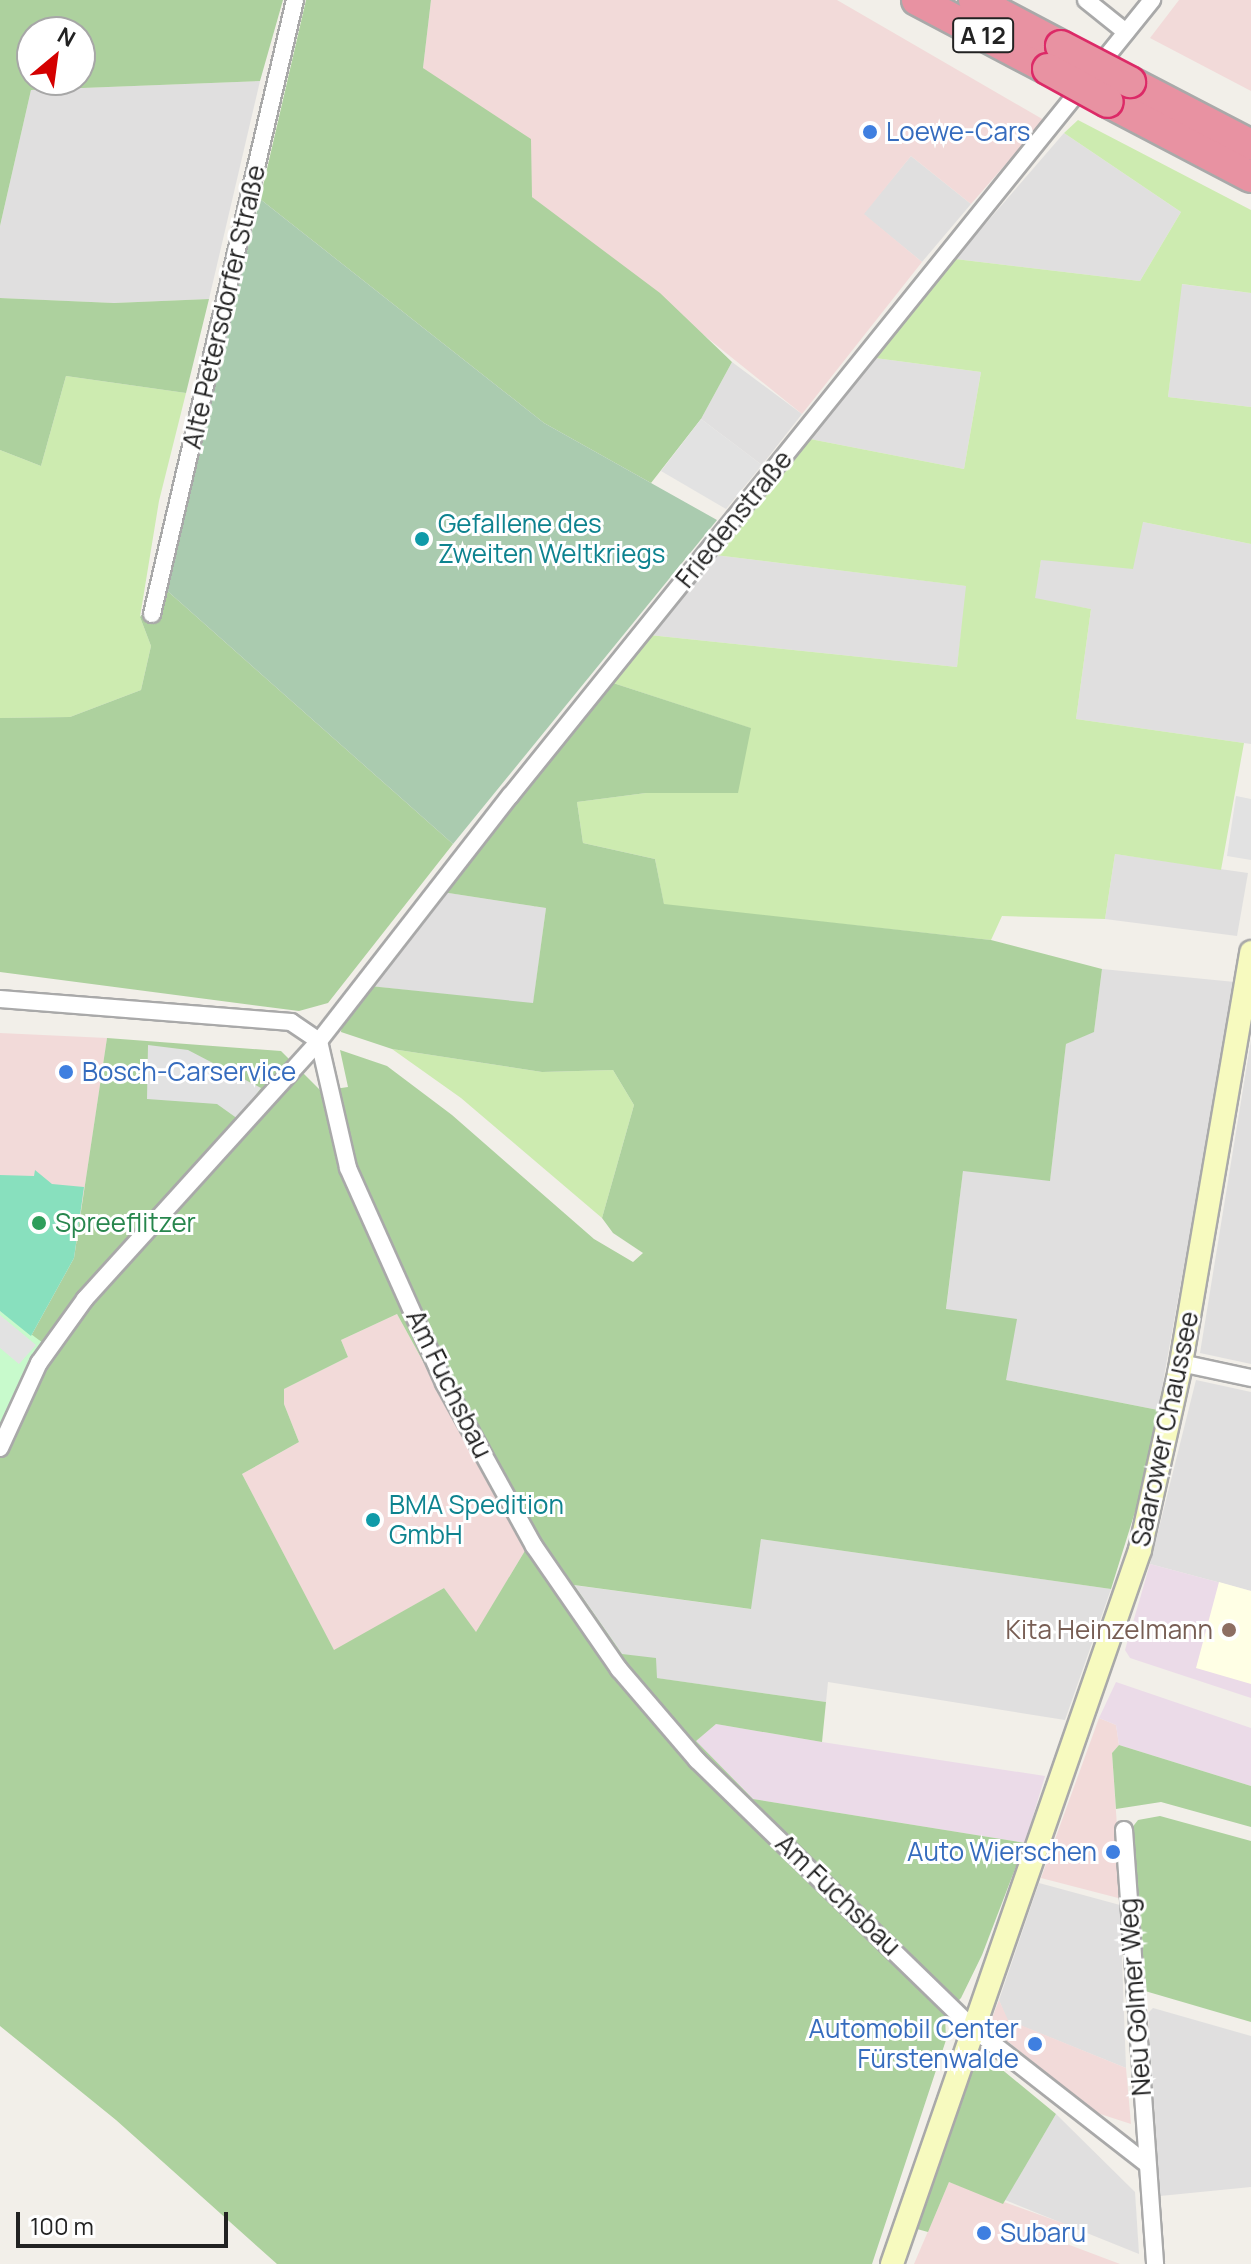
<!DOCTYPE html>
<meta charset="utf-8">
<style>
body{margin:0}
#map{position:relative;width:1251px;height:2264px;overflow:hidden;background:#f2efe9;font-family:Manrope,sans-serif}
div>[style]{position:absolute}
[style*='--x']{left:calc(var(--x)*1px);top:calc(var(--y)*1px);width:calc(var(--w)*1px);rotate:calc(var(--a)*1deg)}
.residential>*{inset:0;background:#e0dfdf}
.commercial>*{inset:0;background:#f2dad9}
.industrial>*{inset:0;background:#ebdbe8}
.education>*{inset:0;background:#ffffe5}
.grass>*{inset:0;background:#cdebb0}
.forest>*{inset:0;background:#add19e}
.cemetery>*{inset:0;background:#aacbaf}
.park>*{inset:0;background:#c8facc}
.pitch>*{inset:0;background:#88e0be}
.parking>*{inset:0;background:#e2e2e2}
.roads{filter:drop-shadow(2px 0 #a9a9a9) drop-shadow(-2px 0 #a9a9a9) drop-shadow(0 2px #a9a9a9) drop-shadow(0 -2px #a9a9a9)}
.street>*{height:16px;margin:-8px;padding:0 8px;transform-origin:8px;border-radius:8px;background:#fff}
.secondary>*{height:22px;margin:-11px;padding:0 11px;transform-origin:11px;border-radius:11px;background:#f7fabf}
.highway>*{height:30px;margin:-15px;padding:0 15px;transform-origin:15px;border-radius:15px;background:#e892a2}
.bridges{filter:drop-shadow(2px 0 #dc2a67) drop-shadow(-2px 0 #dc2a67) drop-shadow(0 2px #dc2a67) drop-shadow(0 -2px #dc2a67)}
.highway-bridge>*{height:30px;margin:-15px;padding:0 15px;transform-origin:15px;border-radius:15px;background:#e892a2}
.dots>*{width:22px;height:22px;translate:-50% -50%;box-sizing:border-box;border:4px solid #fff;border-radius:50%}
span{translate:-50% -50%;white-space:nowrap;text-align:center;line-height:1.15;-webkit-text-stroke:6px #fff;paint-order:stroke}
.shield-label span{padding:2px 6px;background:#fff;border:2px solid;border-radius:6px;-webkit-text-stroke-width:0}
.shield-label{font-size:24px;color:#222;font-weight:700}
.shop-label{font-size:26px;color:#366cbe}
.left{translate:0 -50%;text-align:left}
.right{translate:-100% -50%;text-align:right}
.street-label{font-size:26px;color:#222}
.culture-label{font-size:26px;color:#0d838f}
.leisure-label{font-size:26px;color:#27864d}
.education-label{font-size:26px;color:#785e54}
.north{position:absolute;left:16px;top:16px;width:80px;height:80px;box-sizing:border-box;background:#fff;border:2px solid #a7a7a7;border-radius:50%;rotate:29deg;font-size:22px;font-weight:700;line-height:32px;text-align:center;color:#222}
.north::after{content:'';display:block;margin:auto;width:28px;height:36px;background:#d40000;clip-path:polygon(50% 0,100% 100%,50% 72%,0 100%)}
.scale{position:absolute;left:16px;top:2212px;width:212px;height:36px;box-sizing:border-box;border:4px solid #222;border-top:0;padding-left:10px;font-size:24px;line-height:28px;white-space:nowrap;color:#222;-webkit-text-stroke:6px #fff;paint-order:stroke}
</style>
<div id="map">
<div class="residential">
<i style="clip-path:polygon(260px 81px,209px 299px,114px 303px,0 298px,0 226px,31px 90px)"></i>
<i style="clip-path:polygon(1064px 133px,1181px 212px,1140px 281px,955px 259px)"></i>
<i style="clip-path:polygon(911px 156px,971px 204px,922px 262px,863px 214px)"></i>
<i style="clip-path:polygon(1181px 284px,1251px 293px,1251px 407px,1168px 397px)"></i>
<i style="clip-path:polygon(875px 358px,981px 372px,964px 469px,810px 439px)"></i>
<i style="clip-path:polygon(732px 362px,802px 414px,762px 465px,701px 419px)"></i>
<i style="clip-path:polygon(1143px 522px,1251px 544px,1251px 744px,1076px 719px,1091px 609px,1034px 599px,1041px 560px)"></i>
<i style="clip-path:polygon(715px 555px,967px 586px,957px 667px,649px 635px)"></i>
<i style="clip-path:polygon(1115px 854px,1248px 873px,1237px 936px,1105px 919px)"></i>
<i style="clip-path:polygon(442px 892px,546px 908px,533px 1004px,370px 986px)"></i>
<i style="clip-path:polygon(1102px 969px,1235px 982px,1158px 1410px,1006px 1380px,946px 1310px,963px 1170px,1050px 1180px,1066px 1044px,1094px 1031px)"></i>
<i style="clip-path:polygon(1251px 1040px,1251px 1364px,1200px 1353px)"></i>
<i style="clip-path:polygon(1196px 1380px,1251px 1392px,1251px 1591px,1150px 1564px)"></i>
<i style="clip-path:polygon(761px 1539px,1111px 1589px,1065px 1720px,828px 1682px,826px 1702px,656px 1678px,622px 1655px,573px 1585px,750px 1609px)"></i>
<i style="clip-path:polygon(1039px 1883px,1120px 1905px,1126px 2068px,1007px 2020px,999px 2000px)"></i>
<i style="clip-path:polygon(1153px 2008px,1251px 2036px,1251px 2187px,1160px 2196px,1148px 2013px)"></i>
<i style="clip-path:polygon(1056px 2114px,1135px 2192px,1139px 2254px,1005px 2200px)"></i>
</div>
<div class="commercial">
<i style="clip-path:polygon(431px 0,837px 0,1044px 120px,971px 204px,911px 156px,864px 214px,922px 262px,802px 414px,532px 197px,423px 68px)"></i>
<i style="clip-path:polygon(1179px 0,1251px 0,1251px 91px,1150px 38px)"></i>
<i style="clip-path:polygon(0 1033px,107px 1038px,74px 1258px,0 1311px)"></i>
<i style="clip-path:polygon(397px 1314px,526px 1549px,476px 1633px,444px 1588px,334px 1651px,242px 1474px,299px 1442px,284px 1404px,284px 1389px,348px 1357px,341px 1340px)"></i>
<i style="clip-path:polygon(1099px 1718px,1116px 1725px,1119px 1745px,1112px 1753px,1122px 1899px,1041px 1878px)"></i>
<i style="clip-path:polygon(999px 2000px,1008px 2020px,1126px 2068px,1131px 2124px,1094px 2112px,989px 2026px)"></i>
<i style="clip-path:polygon(949px 2182px,1065px 2224px,1059px 2241px,1120px 2264px,914px 2264px)"></i>
</div>
<div class="industrial">
<i style="clip-path:polygon(1150px 1564px,1251px 1591px,1251px 1698px,1130px 1658px,1125px 1650px)"></i>
<i style="clip-path:polygon(1116px 1682px,1251px 1728px,1251px 1786px,1119px 1745px,1116px 1725px,1099px 1718px)"></i>
<i style="clip-path:polygon(716px 1724px,822px 1742px,1045px 1776px,1025px 1843px,753px 1799px,695px 1741px)"></i>
</div>
<div class="education">
<i style="clip-path:polygon(1219px 1582px,1251px 1591px,1251px 1684px,1196px 1668px)"></i>
</div>
<div class="grass">
<i style="clip-path:polygon(1078px 120px,1251px 210px,1251px 293px,1182px 284px,1168px 397px,1251px 407px,1251px 544px,1143px 522px,1133px 569px,1041px 560px,1035px 598px,1091px 609px,1076px 719px,1244px 743px,1221px 870px,1115px 854px,1105px 919px,1002px 916px,991px 940px,664px 905px,655px 859px,583px 843px,577px 802px,646px 793px,750px 728px,610px 682px,649px 635px,957px 667px,966px 586px,715px 555px,810px 439px,964px 469px,981px 372px,875px 358px,955px 259px,1140px 281px,1181px 212px,1064px 133px)"></i>
<i style="clip-path:polygon(66px 376px,186px 393px,159px 501px,140px 617px,151px 646px,141px 690px,70px 717px,0 718px,0 450px,41px 466px)"></i>
<i style="clip-path:polygon(392px 1049px,542px 1072px,613px 1070px,634px 1105px,602px 1218px,461px 1098px)"></i>
</div>
<div class="forest">
<i style="clip-path:polygon(evenodd,0 0,283px 0,260px 81px,31px 90px,0 226px,0 0,32px 32px,80px 32px,80px 80px,32px 80px,32px 32px)"></i>
<i style="clip-path:polygon(306px 0,431px 0,423px 68px,531px 139px,532px 197px,660px 293px,732px 362px,701px 419px,651px 483px,544px 423px,260px 199px)"></i>
<i style="clip-path:polygon(0 298px,114px 303px,209px 299px,186px 393px,66px 376px,41px 466px,0 450px)"></i>
<i style="clip-path:polygon(163px 587px,453px 844px,328px 1003px,299px 1011px,0 972px,0 718px,70px 717px,141px 690px,151px 646px,140px 617px)"></i>
<i style="clip-path:polygon(evenodd,610px 682px,751px 728px,738px 793px,646px 793px,577px 802px,583px 843px,655px 859px,664px 904px,991px 940px,1102px 969px,1094px 1032px,1066px 1044px,1050px 1181px,963px 1171px,946px 1309px,1017px 1319px,1006px 1380px,1158px 1410px,1144px 1483px,1111px 1589px,761px 1539px,751px 1609px,574px 1585px,622px 1654px,656px 1658px,657px 1678px,826px 1702px,822px 1742px,716px 1724px,696px 1741px,753px 1799px,1025px 1843px,982px 1955px,961px 1998px,945px 2015px,946px 2040px,872px 2264px,277px 2264px,116px 2120px,0 2026px,0 1427px,43px 1343px,31px 1336px,74px 1258px,107px 1038px,281px 1051px,321px 1091px,348px 1087px,340px 1050px,387px 1066px,452px 1115px,594px 1239px,633px 1262px,643px 1253px,613px 1233px,602px 1218px,634px 1105px,613px 1070px,542px 1072px,392px 1049px,341px 1032px,342px 1022px,370px 986px,533px 1003px,546px 908px,442px 892px,610px 682px,397px 1314px,526px 1549px,476px 1632px,444px 1588px,334px 1650px,242px 1474px,299px 1442px,284px 1404px,284px 1389px,348px 1357px,341px 1340px,397px 1314px)"></i>
<i style="clip-path:polygon(1119px 1745px,1251px 1786px,1251px 1827px,1161px 1802px,1116px 1809px,1112px 1753px)"></i>
<i style="clip-path:polygon(1160px 1816px,1251px 1841px,1251px 2022px,1145px 1991px,1131px 1829px,1138px 1820px)"></i>
<i style="clip-path:polygon(988px 2058px,1056px 2114px,1003px 2204px,949px 2182px,928px 2232px,917px 2229px,973px 2064px)"></i>
</div>
<div class="cemetery">
<i style="clip-path:polygon(260px 199px,544px 423px,717px 520px,453px 844px,163px 587px)"></i>
</div>
<div class="park">
<i style="clip-path:polygon(0 1311px,43px 1343px,0 1427px)"></i>
</div>
<div class="pitch">
<i style="clip-path:polygon(35px 1170px,52px 1184px,84px 1187px,74px 1258px,31px 1336px,0 1311px,0 1175px,34px 1176px)"></i>
</div>
<div class="parking">
<i style="clip-path:polygon(701px 419px,762px 465px,726px 509px,661px 471px)"></i>
<i style="clip-path:polygon(1236px 796px,1251px 799px,1251px 860px,1227px 856px)"></i>
<i style="clip-path:polygon(148px 1045px,188px 1050px,261px 1088px,238px 1119px,217px 1104px,147px 1099px)"></i>
<i style="clip-path:polygon(0 1315px,36px 1345px,19px 1364px,0 1348px)"></i>
</div>
<div class="roads">
<div class="street">
<i style="--x:1086;--y:0;--w:51;--a:38.7"></i>
<i style="--x:152;--y:614;--w:630;--a:-76.89"></i>
<i style="--x:0;--y:999;--w:292;--a:4.5"></i>
<i style="--x:291;--y:1022;--w:34;--a:34"></i>
<i style="--x:319;--y:1041;--w:130;--a:77.1"></i>
<i style="--x:348;--y:1168;--w:235;--a:65.9"></i>
<i style="--x:444;--y:1383;--w:186;--a:61.1"></i>
<i style="--x:534;--y:1546;--w:150;--a:55.4"></i>
<i style="--x:619;--y:1669;--w:120;--a:49.4"></i>
<i style="--x:697;--y:1760;--w:386;--a:44.2"></i>
<i style="--x:974;--y:2029;--w:219;--a:38"></i>
<i style="--x:1181;--y:1363;--w:72;--a:12.1"></i>
<i style="--x:0;--y:1448;--w:94;--a:-65.4"></i>
<i style="--x:39;--y:1363;--w:79;--a:-54.3"></i>
<i style="--x:85;--y:1299;--w:348;--a:-47.8"></i>
<i style="--x:319;--y:1041;--w:311;--a:-52.1"></i>
<i style="--x:510;--y:796;--w:1023;--a:-51.11"></i>
<i style="--x:1124;--y:1830;--w:435;--a:85.9"></i>
</div>
<div class="secondary">
<i style="--x:892;--y:2264;--w:756;--a:-70.85"></i>
<i style="--x:1140;--y:1550;--w:185;--a:-77.5"></i>
<i style="--x:1180;--y:1369;--w:423;--a:-80.3"></i>
</div>
<div class="highway">
<i style="--x:917;--y:0;--w:148;--a:27.8"></i>
<i style="--x:974;--y:0;--w:98;--a:27.9"></i>
<i style="--x:1130;--y:82;--w:136;--a:27.5"></i>
<i style="--x:1108;--y:102;--w:161;--a:27.7"></i>
</div>
</div>
<div class="bridges">
<div class="highway-bridge">
<i style="--x:1061;--y:46;--w:78;--a:27.6"></i>
<i style="--x:1048;--y:69;--w:68;--a:28.8"></i>
</div>
</div>
<div class="dots">
<i style="left:870px;top:132px;background:#3f7fe0"></i>
<i style="left:422px;top:539px;background:#0f9aa8"></i>
<i style="left:66px;top:1072px;background:#3f7fe0"></i>
<i style="left:39px;top:1223px;background:#2e9e5b"></i>
<i style="left:373px;top:1520px;background:#0f9aa8"></i>
<i style="left:1229px;top:1630px;background:#8d6e63"></i>
<i style="left:1113px;top:1852px;background:#3f7fe0"></i>
<i style="left:1035px;top:2044px;background:#3f7fe0"></i>
<i style="left:984px;top:2233px;background:#3f7fe0"></i>
</div>
<div class="shield-label">
<span style="left:983px;top:35px">A 12</span>
</div>
<div class="shop-label">
<span class="left" style="left:886px;top:132px">Loewe-Cars</span>
<span class="left" style="left:82px;top:1072px">Bosch-Carservice</span>
<span class="right" style="left:1097px;top:1852px">Auto Wierschen</span>
<span class="right" style="left:1019px;top:2044px">Automobil Center<br>Fürstenwalde</span>
<span class="left" style="left:1000px;top:2233px">Subaru</span>
</div>
<div class="street-label">
<span style="left:224px;top:307px;rotate:-77deg">Alte Petersdorfer Straße</span>
<span style="left:734px;top:519px;rotate:-51deg">Friedenstraße</span>
<span style="left:449px;top:1384px;rotate:64deg">Am Fuchsbau</span>
<span style="left:1165px;top:1429px;rotate:-78deg">Saarower Chaussee</span>
<span style="left:838px;top:1895px;rotate:44deg">Am Fuchsbau</span>
<span style="left:1135px;top:1997px;rotate:-94deg">Neu Golmer Weg</span>
</div>
<div class="culture-label">
<span class="left" style="left:438px;top:539px">Gefallene des<br>Zweiten Weltkriegs</span>
<span class="left" style="left:389px;top:1520px">BMA Spedition<br>GmbH</span>
</div>
<div class="leisure-label">
<span class="left" style="left:55px;top:1223px">Spreeflitzer</span>
</div>
<div class="education-label">
<span class="right" style="left:1213px;top:1630px">Kita Heinzelmann</span>
</div>
<div class="north">N</div>
<div class="scale">100 m</div>
</div>
